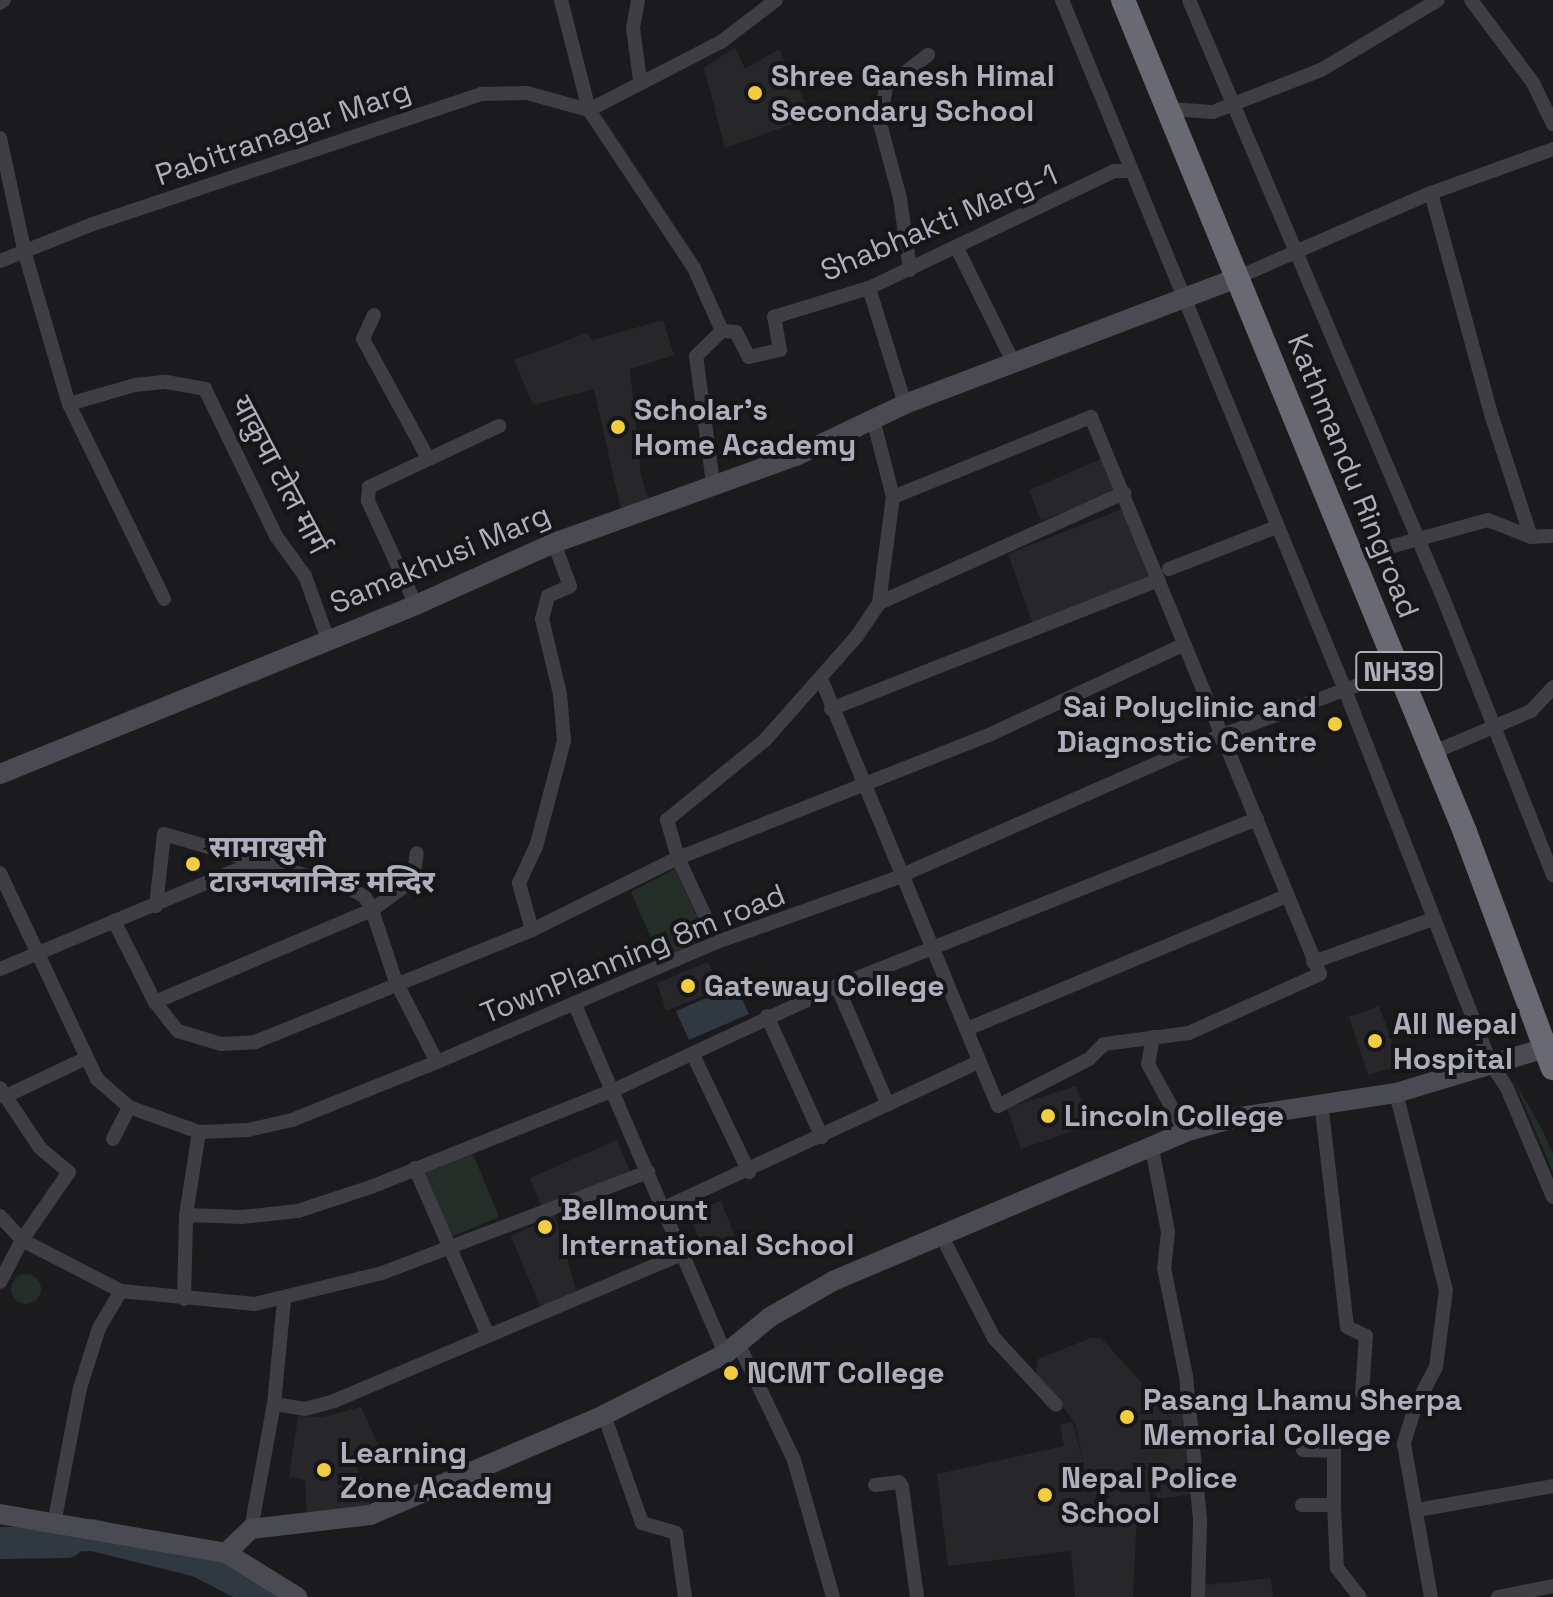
<!DOCTYPE html>
<meta charset="utf-8">
<style>
body{margin:0}
#map{position:relative;width:1553px;height:1597px;overflow:hidden;background:#1b1b1d;font-family:"Space Grotesk","Noto Sans Devanagari",sans-serif}
div>[style]{position:absolute}
[style*='--x']{left:calc(var(--x)*1px);top:calc(var(--y)*1px);width:calc(var(--w)*1px);rotate:calc(var(--a)*1deg)}
.built>*{inset:0;background:#27272a}
.green>*{inset:0;background:#242d27}
.round{border-radius:50%}
.water>*{inset:0;background:#303841}
.river>*{height:32px;margin:-16px;padding:0 16px;transform-origin:16px;border-radius:16px;background:#303841}
.street>*{height:14px;margin:-7px;padding:0 7px;transform-origin:7px;border-radius:7px;background:#3e3e44}
.secondary>*{height:20px;margin:-10px;padding:0 10px;transform-origin:10px;border-radius:10px;background:#4a4b52}
.highway>*{height:24px;margin:-12px;padding:0 12px;transform-origin:12px;border-radius:12px;background:#686973}
.dots>*{width:22px;height:22px;translate:-50% -50%;box-sizing:border-box;border:4px solid #161618;border-radius:50%}
span{translate:-50% -50%;white-space:nowrap;text-align:center;line-height:1.15;-webkit-text-stroke:8px #161618;paint-order:stroke}
.shield-label span{padding:2px 6px;background:#161618;border:2px solid;border-radius:6px;-webkit-text-stroke-width:0}
.shield-label{font-size:28px;color:#adb0bc;font-weight:700}
.poi-label{font-size:30px;color:#adb0bc;font-weight:700}
.left{translate:0 -50%;text-align:left}
.right{translate:-100% -50%;text-align:right}
.street-label{font-size:30px;color:#adb0bc}
</style>
<div id="map">
<div class="built">
<i style="clip-path:polygon(735px 47px,745px 69px,779px 49px,812px 117px,725px 148px,704px 68px)"></i>
<i style="clip-path:polygon(663px 320px,674px 355px,630px 369px,641px 475px,651px 508px,623px 519px,594px 389px,533px 405px,514px 360px,587px 333px,593px 340px)"></i>
<i style="clip-path:polygon(1101px 459px,1114px 491px,1041px 521px,1029px 490px)"></i>
<i style="clip-path:polygon(1127px 507px,1156px 582px,1035px 630px,1008px 554px)"></i>
<i style="clip-path:polygon(708px 962px,720px 989px,666px 1011px,657px 983px)"></i>
<i style="clip-path:polygon(1379px 1006px,1401px 1065px,1368px 1075px,1349px 1017px)"></i>
<i style="clip-path:polygon(1076px 1086px,1090px 1125px,1021px 1149px,1007px 1108px)"></i>
<i style="clip-path:polygon(617px 1140px,632px 1176px,553px 1209px,580px 1304px,545px 1318px,511px 1236px,547px 1219px,530px 1178px)"></i>
<i style="clip-path:polygon(721px 1201px,737px 1242px,705px 1254px,688px 1212px)"></i>
<i style="clip-path:polygon(1091px 1338px,1101px 1338px,1142px 1383px,1151px 1402px,1181px 1400px,1194px 1494px,1157px 1499px,1147px 1466px,1102px 1475px,1147px 1468px,1152px 1511px,1137px 1514px,1133px 1597px,1075px 1597px,1071px 1551px,948px 1566px,937px 1474px,1064px 1446px,1060px 1425px,1073px 1422px,1087px 1479px,1075px 1423px,1036px 1373px,1038px 1359px)"></i>
<i style="clip-path:polygon(361px 1407px,382px 1453px,356px 1463px,370px 1506px,307px 1522px,305px 1480px,289px 1477px,298px 1416px,323px 1417px)"></i>
<i style="clip-path:polygon(1271px 1578px,1273px 1597px,1204px 1597px,1205px 1585px)"></i>
</div>
<div class="green">
<i style="clip-path:polygon(675px 869px,706px 937px,661px 961px,631px 892px)"></i>
<i style="clip-path:polygon(1513px 1079px,1542px 1129px,1553px 1154px,1553px 1172px)"></i>
<i style="clip-path:polygon(473px 1154px,499px 1217px,449px 1238px,423px 1174px)"></i>
<i class="round" style="left:11px;top:1274px;width:30px;height:30px"></i>
</div>
<div class="water">
<i style="clip-path:polygon(736px 985px,749px 1014px,689px 1040px,676px 1011px)"></i>
</div>
<div class="river">
<i style="--x:0;--y:1543;--w:67;--a:-0.9"></i>
<i style="--x:67;--y:1542;--w:6;--a:-81"></i>
<i style="--x:68;--y:1536;--w:25;--a:-2"></i>
<i style="--x:93;--y:1535;--w:108;--a:13.9"></i>
<i style="--x:198;--y:1561;--w:79;--a:27.2"></i>
</div>
<div class="street">
<i style="--x:561;--y:0;--w:114;--a:75.7"></i>
<i style="--x:589;--y:110;--w:190;--a:56.4"></i>
<i style="--x:694;--y:268;--w:69;--a:66"></i>
<i style="--x:638;--y:0;--w:28;--a:100"></i>
<i style="--x:633;--y:28;--w:52;--a:82.3"></i>
<i style="--x:1062;--y:0;--w:746;--a:67.7"></i>
<i style="--x:1345;--y:690;--w:401;--a:68.7"></i>
<i style="--x:1491;--y:1064;--w:29;--a:56"></i>
<i style="--x:1507;--y:1088;--w:118;--a:67.1"></i>
<i style="--x:1189;--y:0;--w:652;--a:66.97"></i>
<i style="--x:1444;--y:600;--w:296;--a:68.4"></i>
<i style="--x:1471;--y:0;--w:104;--a:53.2"></i>
<i style="--x:1533;--y:83;--w:46;--a:64"></i>
<i style="--x:0;--y:3;--w:5;--a:-37"></i>
<i style="--x:1168;--y:109;--w:45;--a:3.8"></i>
<i style="--x:1213;--y:112;--w:116;--a:-21.3"></i>
<i style="--x:1321;--y:70;--w:136;--a:-30.9"></i>
<i style="--x:0;--y:138;--w:119;--a:77.8"></i>
<i style="--x:25;--y:254;--w:156;--a:73.7"></i>
<i style="--x:69;--y:404;--w:69;--a:-16.1"></i>
<i style="--x:135;--y:385;--w:31;--a:-6"></i>
<i style="--x:166;--y:382;--w:40;--a:10"></i>
<i style="--x:205;--y:389;--w:163;--a:64.2"></i>
<i style="--x:276;--y:536;--w:49;--a:54.1"></i>
<i style="--x:305;--y:576;--w:68;--a:70.2"></i>
<i style="--x:1431;--y:193;--w:232;--a:74.8"></i>
<i style="--x:1492;--y:417;--w:126;--a:72"></i>
<i style="--x:957;--y:248;--w:127;--a:63.8"></i>
<i style="--x:0;--y:261;--w:100;--a:-21.7"></i>
<i style="--x:93;--y:224;--w:410;--a:-18.5"></i>
<i style="--x:482;--y:94;--w:45;--a:-1.3"></i>
<i style="--x:527;--y:93;--w:64;--a:15.3"></i>
<i style="--x:589;--y:110;--w:148;--a:-27.3"></i>
<i style="--x:721;--y:42;--w:69;--a:-37.4"></i>
<i style="--x:910;--y:270;--w:73;--a:-97.9"></i>
<i style="--x:900;--y:198;--w:77;--a:-105.1"></i>
<i style="--x:880;--y:124;--w:37;--a:-81"></i>
<i style="--x:886;--y:87;--w:53;--a:-37.3"></i>
<i style="--x:1236;--y:278;--w:213;--a:-23.6"></i>
<i style="--x:1431;--y:193;--w:130;--a:-19.8"></i>
<i style="--x:869;--y:288;--w:121;--a:72.8"></i>
<i style="--x:374;--y:315;--w:26;--a:115"></i>
<i style="--x:363;--y:339;--w:136;--a:61.4"></i>
<i style="--x:69;--y:404;--w:217;--a:64"></i>
<i style="--x:873;--y:419;--w:81;--a:75.6"></i>
<i style="--x:713;--y:483;--w:128;--a:-97.6"></i>
<i style="--x:696;--y:356;--w:36;--a:-44"></i>
<i style="--x:722;--y:331;--w:14;--a:4"></i>
<i style="--x:736;--y:332;--w:28;--a:63"></i>
<i style="--x:749;--y:357;--w:32;--a:-13"></i>
<i style="--x:780;--y:350;--w:34;--a:-100"></i>
<i style="--x:774;--y:317;--w:99;--a:-17"></i>
<i style="--x:869;--y:288;--w:272;--a:-25.5"></i>
<i style="--x:1114;--y:171;--w:18;--a:0"></i>
<i style="--x:1531;--y:537;--w:22;--a:-3"></i>
<i style="--x:1353;--y:557;--w:140;--a:-15.3"></i>
<i style="--x:1488;--y:520;--w:46;--a:21.6"></i>
<i style="--x:1169;--y:569;--w:116;--a:-21.3"></i>
<i style="--x:879;--y:603;--w:269;--a:-24.2"></i>
<i style="--x:416;--y:605;--w:115;--a:-114.8"></i>
<i style="--x:368;--y:501;--w:14;--a:-86"></i>
<i style="--x:369;--y:487;--w:144;--a:-25.1"></i>
<i style="--x:831;--y:709;--w:352;--a:-21.5"></i>
<i style="--x:1432;--y:753;--w:108;--a:-23"></i>
<i style="--x:1531;--y:711;--w:33;--a:-47"></i>
<i style="--x:0;--y:873;--w:228;--a:64.8"></i>
<i style="--x:97;--y:1079;--w:43;--a:41.2"></i>
<i style="--x:129;--y:1107;--w:74;--a:19.7"></i>
<i style="--x:199;--y:1132;--w:49;--a:-2.3"></i>
<i style="--x:248;--y:1130;--w:45;--a:-12.8"></i>
<i style="--x:292;--y:1120;--w:156;--a:-21.8"></i>
<i style="--x:437;--y:1062;--w:305;--a:-23.2"></i>
<i style="--x:717;--y:942;--w:185;--a:-19.6"></i>
<i style="--x:891;--y:880;--w:361;--a:-23.7"></i>
<i style="--x:1222;--y:735;--w:189;--a:-20.2"></i>
<i style="--x:156;--y:906;--w:72;--a:-83.7"></i>
<i style="--x:164;--y:834;--w:193;--a:16.3"></i>
<i style="--x:349;--y:888;--w:18;--a:29"></i>
<i style="--x:365;--y:897;--w:15;--a:62"></i>
<i style="--x:372;--y:910;--w:76;--a:71.6"></i>
<i style="--x:396;--y:982;--w:90;--a:62.9"></i>
<i style="--x:114;--y:921;--w:91;--a:63.2"></i>
<i style="--x:155;--y:1002;--w:37;--a:52"></i>
<i style="--x:178;--y:1031;--w:45;--a:16.8"></i>
<i style="--x:221;--y:1044;--w:34;--a:-3"></i>
<i style="--x:255;--y:1042;--w:299;--a:-22"></i>
<i style="--x:532;--y:930;--w:163;--a:-26.3"></i>
<i style="--x:678;--y:858;--w:337;--a:-21.6"></i>
<i style="--x:991;--y:734;--w:212;--a:-24.9"></i>
<i style="--x:532;--y:930;--w:49;--a:-105.5"></i>
<i style="--x:519;--y:883;--w:40;--a:-65"></i>
<i style="--x:536;--y:847;--w:110;--a:-75.2"></i>
<i style="--x:564;--y:741;--w:47;--a:-94.9"></i>
<i style="--x:560;--y:694;--w:77;--a:-103.5"></i>
<i style="--x:542;--y:619;--w:24;--a:-75"></i>
<i style="--x:548;--y:596;--w:24;--a:-24"></i>
<i style="--x:570;--y:586;--w:46;--a:-110.4"></i>
<i style="--x:717;--y:942;--w:93;--a:-114.9"></i>
<i style="--x:678;--y:858;--w:40;--a:-106"></i>
<i style="--x:667;--y:820;--w:127;--a:-39.2"></i>
<i style="--x:765;--y:740;--w:139;--a:-48.5"></i>
<i style="--x:857;--y:636;--w:40;--a:-56"></i>
<i style="--x:879;--y:603;--w:107;--a:-82.5"></i>
<i style="--x:893;--y:497;--w:214;--a:-22"></i>
<i style="--x:1091;--y:417;--w:602;--a:67.65"></i>
<i style="--x:1320;--y:974;--w:144;--a:155.8"></i>
<i style="--x:1189;--y:1033;--w:86;--a:172.6"></i>
<i style="--x:1104;--y:1044;--w:21;--a:135"></i>
<i style="--x:1089;--y:1059;--w:102;--a:152.7"></i>
<i style="--x:998;--y:1106;--w:462;--a:-112.5"></i>
<i style="--x:1313;--y:962;--w:127;--a:-19.7"></i>
<i style="--x:0;--y:969;--w:274;--a:-22.7"></i>
<i style="--x:837;--y:986;--w:129;--a:66.8"></i>
<i style="--x:155;--y:1002;--w:236;--a:-23"></i>
<i style="--x:372;--y:910;--w:51;--a:-36.2"></i>
<i style="--x:413;--y:880;--w:27;--a:-82"></i>
<i style="--x:575;--y:1005;--w:380;--a:66.7"></i>
<i style="--x:767;--y:1016;--w:133;--a:65.6"></i>
<i style="--x:967;--y:1029;--w:346;--a:-22.6"></i>
<i style="--x:1153;--y:1037;--w:27;--a:100"></i>
<i style="--x:1148;--y:1064;--w:77;--a:61.4"></i>
<i style="--x:693;--y:1055;--w:130;--a:64.4"></i>
<i style="--x:0;--y:1088;--w:72;--a:56.3"></i>
<i style="--x:40;--y:1148;--w:38;--a:40"></i>
<i style="--x:69;--y:1172;--w:83;--a:124.7"></i>
<i style="--x:22;--y:1240;--w:47;--a:117.6"></i>
<i style="--x:1396;--y:1093;--w:203;--a:75.8"></i>
<i style="--x:1446;--y:1290;--w:78;--a:97.4"></i>
<i style="--x:1436;--y:1367;--w:45;--a:117.7"></i>
<i style="--x:1415;--y:1407;--w:39;--a:107"></i>
<i style="--x:1404;--y:1444;--w:155;--a:80"></i>
<i style="--x:4;--y:1097;--w:91;--a:-25.4"></i>
<i style="--x:1321;--y:1102;--w:226;--a:83.4"></i>
<i style="--x:1347;--y:1327;--w:21;--a:25"></i>
<i style="--x:1366;--y:1336;--w:57;--a:94"></i>
<i style="--x:113;--y:1139;--w:36;--a:-63"></i>
<i style="--x:1152;--y:1148;--w:86;--a:79.2"></i>
<i style="--x:1168;--y:1232;--w:36;--a:96"></i>
<i style="--x:1164;--y:1268;--w:110;--a:78.5"></i>
<i style="--x:1186;--y:1376;--w:145;--a:84.4"></i>
<i style="--x:1200;--y:1520;--w:77;--a:91.5"></i>
<i style="--x:415;--y:1168;--w:180;--a:66.4"></i>
<i style="--x:664;--y:1208;--w:346;--a:-24.9"></i>
<i style="--x:186;--y:1215;--w:56;--a:2"></i>
<i style="--x:242;--y:1217;--w:56;--a:-6.1"></i>
<i style="--x:298;--y:1211;--w:77;--a:-18.2"></i>
<i style="--x:371;--y:1187;--w:262;--a:-21.8"></i>
<i style="--x:614;--y:1090;--w:246;--a:-25"></i>
<i style="--x:837;--y:986;--w:452;--a:-21.7"></i>
<i style="--x:0;--y:1216;--w:33;--a:47"></i>
<i style="--x:22;--y:1240;--w:111;--a:27.3"></i>
<i style="--x:121;--y:1291;--w:135;--a:5.5"></i>
<i style="--x:255;--y:1304;--w:131;--a:-13.7"></i>
<i style="--x:382;--y:1273;--w:285;--a:-20.8"></i>
<i style="--x:940;--y:1233;--w:118;--a:62.8"></i>
<i style="--x:994;--y:1338;--w:91;--a:47.2"></i>
<i style="--x:184;--y:1299;--w:84;--a:-88.6"></i>
<i style="--x:186;--y:1215;--w:84;--a:-81.1"></i>
<i style="--x:738;--y:1343;--w:130;--a:64.4"></i>
<i style="--x:794;--y:1460;--w:142;--a:74.1"></i>
<i style="--x:274;--y:1404;--w:31;--a:9"></i>
<i style="--x:305;--y:1409;--w:30;--a:-15"></i>
<i style="--x:334;--y:1401;--w:381;--a:-22.9"></i>
<i style="--x:604;--y:1415;--w:114;--a:70.6"></i>
<i style="--x:642;--y:1523;--w:35;--a:16"></i>
<i style="--x:676;--y:1533;--w:65;--a:82"></i>
<i style="--x:1303;--y:1450;--w:31;--a:2"></i>
<i style="--x:1334;--y:1451;--w:54;--a:90"></i>
<i style="--x:875;--y:1485;--w:24;--a:-7"></i>
<i style="--x:899;--y:1482;--w:6;--a:59"></i>
<i style="--x:902;--y:1487;--w:111;--a:82.2"></i>
<i style="--x:1302;--y:1505;--w:32;--a:0"></i>
<i style="--x:1334;--y:1505;--w:63;--a:87.3"></i>
<i style="--x:1337;--y:1568;--w:37;--a:52"></i>
<i style="--x:1417;--y:1510;--w:138;--a:-10"></i>
<i style="--x:54;--y:1524;--w:138;--a:-79.2"></i>
<i style="--x:80;--y:1388;--w:63;--a:-72.4"></i>
<i style="--x:99;--y:1328;--w:43;--a:-59.3"></i>
<i style="--x:251;--y:1529;--w:127;--a:-79.6"></i>
<i style="--x:274;--y:1404;--w:104;--a:-84.5"></i>
<i style="--x:1498;--y:1597;--w:56;--a:-11.3"></i>
</div>
<div class="secondary">
<i style="--x:0;--y:774;--w:449;--a:-22.1"></i>
<i style="--x:416;--y:605;--w:151;--a:-24.2"></i>
<i style="--x:554;--y:543;--w:257;--a:-19.8"></i>
<i style="--x:796;--y:456;--w:121;--a:-25.5"></i>
<i style="--x:905;--y:404;--w:354;--a:-20.8"></i>
<i style="--x:0;--y:1514;--w:229;--a:9.8"></i>
<i style="--x:226;--y:1553;--w:84;--a:31.8"></i>
<i style="--x:226;--y:1553;--w:35;--a:-44"></i>
<i style="--x:251;--y:1529;--w:120;--a:-6.7"></i>
<i style="--x:370;--y:1515;--w:254;--a:-23.1"></i>
<i style="--x:604;--y:1415;--w:136;--a:-26.8"></i>
<i style="--x:725;--y:1354;--w:58;--a:-39.4"></i>
<i style="--x:770;--y:1317;--w:73;--a:-29.7"></i>
<i style="--x:833;--y:1281;--w:382;--a:-22.9"></i>
<i style="--x:1185;--y:1132;--w:51;--a:-15.9"></i>
<i style="--x:1234;--y:1118;--w:164;--a:-8.8"></i>
<i style="--x:1396;--y:1093;--w:156;--a:-16.8"></i>
</div>
<div class="highway">
<i style="--x:1123;--y:0;--w:900;--a:67.65"></i>
<i style="--x:1465;--y:832;--w:252;--a:69.6"></i>
</div>
<div class="dots">
<i style="left:755px;top:93px;background:#f1cd3f"></i>
<i style="left:618px;top:427px;background:#f1cd3f"></i>
<i style="left:1335px;top:724px;background:#f1cd3f"></i>
<i style="left:193px;top:864px;background:#f1cd3f"></i>
<i style="left:688px;top:986px;background:#f1cd3f"></i>
<i style="left:1375px;top:1041px;background:#f1cd3f"></i>
<i style="left:1048px;top:1116px;background:#f1cd3f"></i>
<i style="left:545px;top:1227px;background:#f1cd3f"></i>
<i style="left:731px;top:1373px;background:#f1cd3f"></i>
<i style="left:1127px;top:1417px;background:#f1cd3f"></i>
<i style="left:324px;top:1470px;background:#f1cd3f"></i>
<i style="left:1045px;top:1495px;background:#f1cd3f"></i>
</div>
<div class="shield-label">
<span style="left:1399px;top:671px">NH39</span>
</div>
<div class="poi-label">
<span class="left" style="left:771px;top:93px">Shree Ganesh Himal<br>Secondary School</span>
<span class="left" style="left:634px;top:427px">Scholar's<br>Home Academy</span>
<span class="right" style="left:1317px;top:724px">Sai Polyclinic and<br>Diagnostic Centre</span>
<span class="left" style="left:209px;top:864px">सामाखुसी<br>टाउनप्लानिङ मन्दिर</span>
<span class="left" style="left:704px;top:986px">Gateway College</span>
<span class="left" style="left:1393px;top:1041px">All Nepal<br>Hospital</span>
<span class="left" style="left:1064px;top:1116px">Lincoln College</span>
<span class="left" style="left:561px;top:1227px">Bellmount<br>International School</span>
<span class="left" style="left:747px;top:1373px">NCMT College</span>
<span class="left" style="left:1143px;top:1417px">Pasang Lhamu Sherpa<br>Memorial College</span>
<span class="left" style="left:340px;top:1470px">Learning<br>Zone Academy</span>
<span class="left" style="left:1061px;top:1495px">Nepal Police<br>School</span>
</div>
<div class="street-label">
<span style="left:283px;top:133px;rotate:-19deg">Pabitranagar Marg</span>
<span style="left:939px;top:223px;rotate:-23deg">Shabhakti Marg-1</span>
<span style="left:280px;top:475px;rotate:62deg">याकुपा टोल मार्ग</span>
<span style="left:1353px;top:476px;rotate:68deg">Kathmandu Ringroad</span>
<span style="left:440px;top:559px;rotate:-23deg">Samakhusi Marg</span>
<span style="left:633px;top:954px;rotate:-22deg">TownPlanning 8m road</span>
</div>
</div>
